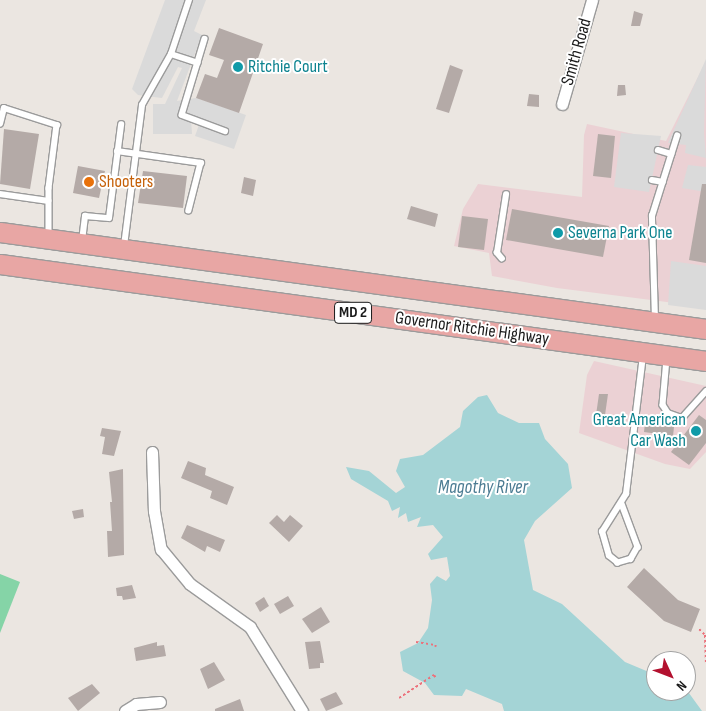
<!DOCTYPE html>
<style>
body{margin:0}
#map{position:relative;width:706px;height:711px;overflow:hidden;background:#ebe6e1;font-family:"Sofia Sans Condensed",sans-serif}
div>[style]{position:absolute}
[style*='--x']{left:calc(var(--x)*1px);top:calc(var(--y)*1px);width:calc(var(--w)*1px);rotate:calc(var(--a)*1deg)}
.commercial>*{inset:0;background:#ebd1d4}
.pitch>*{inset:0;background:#85d4a7}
.parking>*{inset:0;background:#dadada}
.water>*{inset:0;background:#a4d4d6}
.building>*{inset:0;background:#b4aaa7}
.path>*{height:2px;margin-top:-1px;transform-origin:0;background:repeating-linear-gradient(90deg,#ec717b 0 2.5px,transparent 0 5px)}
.roads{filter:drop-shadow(1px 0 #9b9b9b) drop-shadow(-1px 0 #9b9b9b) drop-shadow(0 1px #9b9b9b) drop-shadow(0 -1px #9b9b9b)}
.service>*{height:5.5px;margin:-2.75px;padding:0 2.75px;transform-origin:2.75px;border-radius:2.75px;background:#fff}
.minor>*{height:11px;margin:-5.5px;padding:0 5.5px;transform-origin:5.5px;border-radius:5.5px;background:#fff}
.trunk>*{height:19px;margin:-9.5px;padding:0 9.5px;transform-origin:9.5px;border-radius:9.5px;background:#e8a6a4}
.dots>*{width:14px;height:14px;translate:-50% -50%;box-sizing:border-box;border:2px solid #fff;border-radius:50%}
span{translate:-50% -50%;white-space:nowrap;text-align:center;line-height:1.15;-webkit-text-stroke:4px #fff;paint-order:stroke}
.shield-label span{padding:1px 4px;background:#fff;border:1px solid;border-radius:4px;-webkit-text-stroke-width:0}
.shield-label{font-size:16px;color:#1a1a1a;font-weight:700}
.street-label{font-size:18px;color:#1a1a1a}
.culture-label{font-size:18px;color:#0d838f}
.left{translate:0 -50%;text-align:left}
.right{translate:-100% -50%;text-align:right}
.food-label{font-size:18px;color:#c56008}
.water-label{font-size:19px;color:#4b7b92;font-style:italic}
.north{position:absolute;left:646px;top:651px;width:50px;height:50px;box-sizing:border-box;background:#fff;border:1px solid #a3a3a3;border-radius:50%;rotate:133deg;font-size:14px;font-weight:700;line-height:20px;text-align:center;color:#1a1a1a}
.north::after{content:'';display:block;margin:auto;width:18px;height:22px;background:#b3112f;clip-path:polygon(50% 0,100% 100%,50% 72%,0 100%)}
</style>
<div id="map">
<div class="commercial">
<i style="clip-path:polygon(706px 61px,706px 307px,557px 288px,492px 276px,489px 253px,454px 246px,463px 209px,478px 184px,582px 197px,584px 135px,587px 124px,666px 141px)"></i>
<i style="clip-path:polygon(594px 361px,706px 386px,706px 452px,690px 469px,665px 464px,579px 433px,587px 375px)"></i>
</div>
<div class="pitch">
<i style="clip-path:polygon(0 574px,20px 582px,0 633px)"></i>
</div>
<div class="parking">
<i style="clip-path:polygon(165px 0,206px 0,194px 31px,202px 35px,177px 101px,196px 98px,246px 115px,234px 149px,195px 136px,200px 122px,191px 119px,192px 134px,153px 134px,153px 104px,165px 104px,182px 68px,178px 67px,162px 98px,138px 95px,132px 89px)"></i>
<i style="clip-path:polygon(706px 59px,704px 133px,706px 158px,685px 153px,686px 145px,668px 143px)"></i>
<i style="clip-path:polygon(621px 133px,661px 136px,649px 192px,614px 187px)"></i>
<i style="clip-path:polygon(688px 165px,706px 167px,706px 192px,682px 188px)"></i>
<i style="clip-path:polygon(671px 261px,706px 266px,706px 310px,668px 305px)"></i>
</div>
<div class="water">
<i style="clip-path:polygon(487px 395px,498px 413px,519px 423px,539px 423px,545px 439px,568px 464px,572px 488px,535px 521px,524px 540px,533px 590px,562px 604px,625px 662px,656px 675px,656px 691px,686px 689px,702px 711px,504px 711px,502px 704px,466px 689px,462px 696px,434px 695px,425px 683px,403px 671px,400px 652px,418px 643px,428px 628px,432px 600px,430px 584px,437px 576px,446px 581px,450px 576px,447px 557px,431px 560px,428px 554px,443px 537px,433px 525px,417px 527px,421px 517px,408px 522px,406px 513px,398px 518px,400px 507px,392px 511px,388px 501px,351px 479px,346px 467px,369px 471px,396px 493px,405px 487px,396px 471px,400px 459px,423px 455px,460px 427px,463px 411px,478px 397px)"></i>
</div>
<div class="building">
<i style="clip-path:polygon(634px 11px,643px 14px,640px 26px,631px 26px)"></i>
<i style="clip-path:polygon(219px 28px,263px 44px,239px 113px,196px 98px,205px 74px,217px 78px,224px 60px,209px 55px)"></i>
<i style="clip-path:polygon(450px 65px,463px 70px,449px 113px,436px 109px)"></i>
<i style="clip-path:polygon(618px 85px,625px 85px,626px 95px,617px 96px)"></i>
<i style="clip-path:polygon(529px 94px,539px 95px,539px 107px,527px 106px)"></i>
<i style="clip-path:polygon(4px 129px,39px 134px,30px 189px,0 184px)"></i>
<i style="clip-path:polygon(598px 134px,615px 136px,611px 178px,593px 176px)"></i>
<i style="clip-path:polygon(78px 166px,105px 171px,99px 198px,73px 193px)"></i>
<i style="clip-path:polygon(143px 171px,187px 176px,183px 208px,138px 203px)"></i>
<i style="clip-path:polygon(244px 177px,256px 180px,253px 196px,241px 193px)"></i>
<i style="clip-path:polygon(702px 184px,706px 184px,706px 263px,689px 260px)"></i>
<i style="clip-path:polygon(411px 206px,438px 214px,435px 227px,407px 219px)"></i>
<i style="clip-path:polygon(512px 209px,609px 226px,603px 257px,506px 240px)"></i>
<i style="clip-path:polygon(462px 216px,488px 219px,484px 250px,458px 247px)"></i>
<i style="clip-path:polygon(599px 394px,608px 394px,604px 422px,595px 422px)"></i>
<i style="clip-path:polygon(699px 415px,706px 420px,706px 443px,689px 465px,671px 452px)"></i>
<i style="clip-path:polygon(645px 423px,674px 427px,673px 436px,644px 432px)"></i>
<i style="clip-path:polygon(102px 428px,121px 431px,114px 456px,102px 454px,105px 437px,100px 436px)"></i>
<i style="clip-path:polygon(188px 461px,206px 468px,205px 475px,234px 487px,227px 505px,210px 498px,212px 491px,181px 478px)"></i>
<i style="clip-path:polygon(123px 469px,124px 555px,108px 557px,107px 531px,112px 531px,110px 502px,112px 502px,109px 472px)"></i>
<i style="clip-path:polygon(83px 509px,84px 517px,74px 519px,72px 511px)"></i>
<i style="clip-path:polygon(277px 515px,284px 522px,290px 515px,303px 526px,289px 542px,269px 523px)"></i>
<i style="clip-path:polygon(187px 525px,225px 540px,220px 552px,207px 546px,205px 552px,181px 538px)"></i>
<i style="clip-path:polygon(644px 568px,678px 600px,700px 609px,691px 632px,664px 621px,627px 587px)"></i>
<i style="clip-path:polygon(132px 585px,136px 598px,123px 600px,122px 596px,117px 596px,116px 588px)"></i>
<i style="clip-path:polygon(288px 596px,294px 606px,280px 614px,274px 604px)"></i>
<i style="clip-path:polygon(264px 597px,269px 606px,260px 612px,255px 603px)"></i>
<i style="clip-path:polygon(321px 607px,330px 622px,312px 633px,302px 619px)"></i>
<i style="clip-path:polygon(320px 641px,324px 663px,320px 663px,320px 668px,309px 669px,305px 642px)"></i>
<i style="clip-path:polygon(157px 642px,157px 646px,164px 645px,166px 656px,136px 661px,134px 648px)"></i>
<i style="clip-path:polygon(214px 662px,225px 680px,208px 689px,200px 669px)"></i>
<i style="clip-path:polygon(92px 684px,100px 693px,78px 711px,68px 698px)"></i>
<i style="clip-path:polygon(336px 692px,343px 704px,326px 711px,320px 699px)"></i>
<i style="clip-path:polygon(240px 699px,244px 711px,215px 711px,215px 709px)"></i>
</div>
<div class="path">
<i style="--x:699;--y:629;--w:8;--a:45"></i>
<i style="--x:705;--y:635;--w:28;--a:88"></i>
<i style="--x:416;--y:642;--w:20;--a:9"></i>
<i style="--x:436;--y:645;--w:2;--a:117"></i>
<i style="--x:399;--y:698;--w:42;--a:-33.3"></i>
<i style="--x:434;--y:675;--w:4;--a:56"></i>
</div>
<div class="roads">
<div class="service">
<i style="--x:205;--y:39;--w:79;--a:106.8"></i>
<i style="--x:182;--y:115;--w:46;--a:20.4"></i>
<i style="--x:171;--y:54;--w:28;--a:18"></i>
<i style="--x:0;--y:124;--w:16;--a:-76"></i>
<i style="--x:4;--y:108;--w:56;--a:17.8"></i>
<i style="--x:57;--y:125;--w:64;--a:97.2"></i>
<i style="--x:49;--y:188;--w:49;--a:90"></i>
<i style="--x:658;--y:150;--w:14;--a:17"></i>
<i style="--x:117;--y:151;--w:85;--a:8.1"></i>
<i style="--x:201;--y:163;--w:49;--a:104.3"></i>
<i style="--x:652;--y:180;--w:11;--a:10"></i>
<i style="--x:0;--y:194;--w:49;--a:8.1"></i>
<i style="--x:82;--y:241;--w:25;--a:-83"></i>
<i style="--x:85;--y:216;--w:24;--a:5"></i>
<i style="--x:109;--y:218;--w:94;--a:-82.6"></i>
<i style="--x:124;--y:246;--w:142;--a:-82.7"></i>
<i style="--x:142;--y:105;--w:59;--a:-60.4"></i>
<i style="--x:171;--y:54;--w:57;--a:-71.6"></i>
<i style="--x:502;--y:259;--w:8;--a:-130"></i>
<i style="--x:497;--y:253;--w:59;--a:-81.2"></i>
<i style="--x:655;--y:320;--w:104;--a:-91.7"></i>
<i style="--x:652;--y:216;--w:84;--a:-72.6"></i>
<i style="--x:667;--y:359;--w:46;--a:95"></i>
<i style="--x:663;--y:405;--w:9;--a:58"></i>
<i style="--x:668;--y:413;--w:15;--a:20"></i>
<i style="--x:682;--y:418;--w:36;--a:-48"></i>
<i style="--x:622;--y:504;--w:46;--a:69.6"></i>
<i style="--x:638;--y:547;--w:14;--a:120"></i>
<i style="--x:631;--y:559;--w:14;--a:163"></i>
<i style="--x:618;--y:563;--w:11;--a:-142"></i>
<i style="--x:609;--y:556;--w:25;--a:-106"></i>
<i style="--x:602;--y:532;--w:45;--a:-57.7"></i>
<i style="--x:626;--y:494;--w:140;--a:-83"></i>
</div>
<div class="minor">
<i style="--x:562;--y:104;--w:108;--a:-73.9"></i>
<i style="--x:152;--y:452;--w:59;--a:88.1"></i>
<i style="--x:154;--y:511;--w:39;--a:80"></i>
<i style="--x:161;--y:549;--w:45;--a:50.4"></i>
<i style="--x:190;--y:584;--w:74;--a:35.6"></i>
<i style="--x:250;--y:627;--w:99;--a:58.2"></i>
<i style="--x:125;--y:711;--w:13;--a:-32"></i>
<i style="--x:136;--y:704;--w:24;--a:-5"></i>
</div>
<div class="trunk">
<i style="--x:0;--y:232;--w:713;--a:7.82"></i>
<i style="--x:0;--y:264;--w:713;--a:7.82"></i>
</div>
</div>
<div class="dots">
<i style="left:238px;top:67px;background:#0f9aa8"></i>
<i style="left:89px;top:182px;background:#e8710a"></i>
<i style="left:558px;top:233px;background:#0f9aa8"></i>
<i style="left:696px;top:431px;background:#0f9aa8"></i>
</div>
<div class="shield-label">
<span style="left:353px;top:313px">MD 2</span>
</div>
<div class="street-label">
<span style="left:577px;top:52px;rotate:-74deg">Smith Road</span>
<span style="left:472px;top:329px;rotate:8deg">Governor Ritchie Highway</span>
</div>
<div class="culture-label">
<span class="left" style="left:248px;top:67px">Ritchie Court</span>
<span class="left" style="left:568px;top:233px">Severna Park One</span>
<span class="right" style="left:686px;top:431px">Great American<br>Car Wash</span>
</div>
<div class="food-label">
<span class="left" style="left:99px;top:182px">Shooters</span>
</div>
<div class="water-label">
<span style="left:483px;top:488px">Magothy River</span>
</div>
<div class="north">N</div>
</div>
